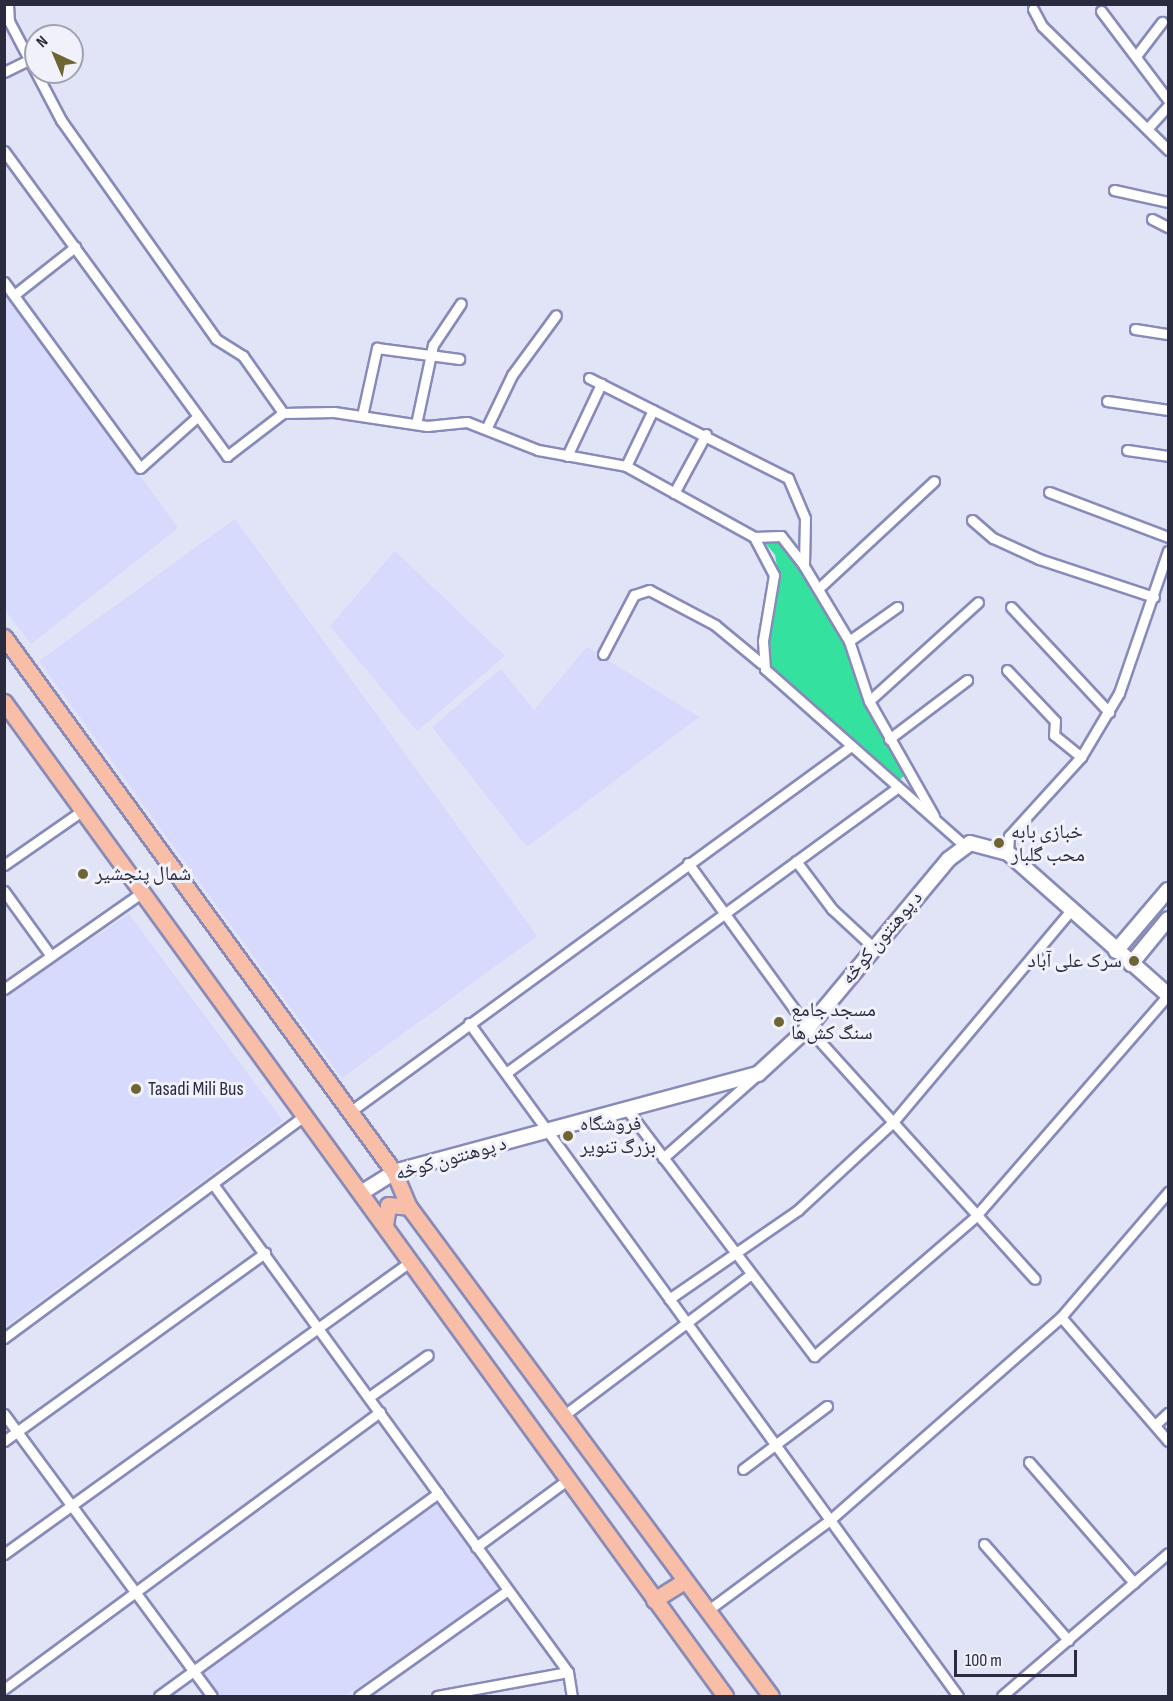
<!DOCTYPE html>
<meta charset="utf-8">
<style>
body{margin:0}
#map{position:relative;width:1173px;height:1701px;overflow:hidden;background:#e1e3f7;font-family:"Sofia Sans Condensed","Noto Naskh Arabic",sans-serif}
div>[style]{position:absolute}
[style*='--x']{left:calc(var(--x)*1px);top:calc(var(--y)*1px);width:calc(var(--w)*1px);rotate:calc(var(--a)*1deg)}
.built>*{inset:0;background:#d7dafc}
.green>*{inset:0;background:#35e19f}
.roads{filter:drop-shadow(2px 0 #888bb9) drop-shadow(-2px 0 #888bb9) drop-shadow(0 2px #888bb9) drop-shadow(0 -2px #888bb9)}
.street>*{height:9px;margin:-4.5px;padding:0 4.5px;transform-origin:4.5px;border-radius:4.5px;background:#fff}
.secondary>*{height:14px;margin:-7px;padding:0 7px;transform-origin:7px;border-radius:7px;background:#fff}
.primary>*{height:15px;margin:-7.5px;padding:0 7.5px;transform-origin:7.5px;border-radius:7.5px;background:#f8bea7}
.dots>*{width:16px;height:16px;translate:-50% -50%;box-sizing:border-box;border:3px solid #f0f1fb;border-radius:50%}
span{translate:-50% -50%;white-space:nowrap;text-align:center;line-height:1.15;-webkit-text-stroke:6px #f0f1fb;paint-order:stroke}
.poi-label{font-size:20px;color:#2a2b3e}
.left{translate:0 -50%;text-align:left}
.right{translate:-100% -50%;text-align:right}
.street-label{font-size:20px;color:#2a2b3e}
.frame{position:absolute;inset:0;border:6px solid #2a2b3e;pointer-events:none}
.north{position:absolute;left:24px;top:24px;width:60px;height:60px;box-sizing:border-box;background:#f0f1fb;border:2px solid #a1a2af;border-radius:50%;rotate:316deg;font-size:16px;font-weight:700;line-height:24px;text-align:center;color:#2a2b3e}
.north::after{content:'';display:block;margin:auto;width:21px;height:27px;background:#6d6633;clip-path:polygon(50% 0,100% 100%,50% 72%,0 100%)}
.scale{position:absolute;left:954px;top:1650px;width:123px;height:27px;box-sizing:border-box;border:3px solid #2a2b3e;border-top:0;padding-left:8px;font-size:18px;line-height:21px;white-space:nowrap;color:#2a2b3e;-webkit-text-stroke:4px #f0f1fb;paint-order:stroke}
</style>
<div id="map">
<div class="built">
<i style="clip-path:polygon(4px 289px,178px 528px,31px 644px,5px 610px)"></i>
<i style="clip-path:polygon(235px 519px,537px 936px,342px 1078px,39px 661px)"></i>
<i style="clip-path:polygon(395px 551px,505px 656px,417px 731px,330px 626px)"></i>
<i style="clip-path:polygon(587px 647px,699px 717px,527px 847px,432px 727px,501px 669px,534px 710px)"></i>
<i style="clip-path:polygon(129px 914px,283px 1121px,5px 1327px,5px 996px)"></i>
<i style="clip-path:polygon(437px 1498px,497px 1582px,498px 1590px,345px 1696px,220px 1696px,202px 1672px)"></i>
</div>
<div class="green">
<i style="clip-path:polygon(762px 539px,783px 540px,846px 636px,857px 682px,908px 773px,898px 781px,765px 661px,778px 572px,775px 555px)"></i>
</div>
<div class="roads">
<div class="street">
<i style="--x:8;--y:4;--w:17;--a:87"></i>
<i style="--x:9;--y:21;--w:112;--a:62.3"></i>
<i style="--x:61;--y:120;--w:268;--a:54.7"></i>
<i style="--x:216;--y:339;--w:32;--a:32"></i>
<i style="--x:243;--y:356;--w:70;--a:54.9"></i>
<i style="--x:1033;--y:9;--w:19;--a:62"></i>
<i style="--x:1042;--y:26;--w:177;--a:44.5"></i>
<i style="--x:1101;--y:11;--w:111;--a:53"></i>
<i style="--x:1136;--y:56;--w:43;--a:-52.6"></i>
<i style="--x:4;--y:72;--w:25;--a:-26"></i>
<i style="--x:1147;--y:129;--w:31;--a:-48"></i>
<i style="--x:4;--y:151;--w:378;--a:53.8"></i>
<i style="--x:227;--y:456;--w:71;--a:-37.5"></i>
<i style="--x:283;--y:413;--w:51;--a:-1.1"></i>
<i style="--x:334;--y:412;--w:94;--a:8.6"></i>
<i style="--x:427;--y:426;--w:40;--a:-5.7"></i>
<i style="--x:467;--y:422;--w:76;--a:21.5"></i>
<i style="--x:538;--y:450;--w:89;--a:10.3"></i>
<i style="--x:626;--y:466;--w:146;--a:29"></i>
<i style="--x:754;--y:537;--w:43;--a:62.2"></i>
<i style="--x:774;--y:575;--w:67;--a:99.5"></i>
<i style="--x:763;--y:641;--w:28;--a:86"></i>
<i style="--x:765;--y:669;--w:266;--a:41.5"></i>
<i style="--x:1114;--y:190;--w:55;--a:12.5"></i>
<i style="--x:1152;--y:219;--w:18;--a:27"></i>
<i style="--x:4;--y:282;--w:230;--a:53.8"></i>
<i style="--x:140;--y:468;--w:75;--a:-41.8"></i>
<i style="--x:14;--y:295;--w:78;--a:-38.2"></i>
<i style="--x:1135;--y:329;--w:33;--a:9"></i>
<i style="--x:589;--y:378;--w:223;--a:26.7"></i>
<i style="--x:788;--y:478;--w:43;--a:67"></i>
<i style="--x:805;--y:518;--w:48;--a:91.2"></i>
<i style="--x:804;--y:566;--w:87;--a:59"></i>
<i style="--x:849;--y:641;--w:63;--a:71.6"></i>
<i style="--x:869;--y:701;--w:132;--a:60.5"></i>
<i style="--x:1107;--y:401;--w:62;--a:8.4"></i>
<i style="--x:362;--y:416;--w:70;--a:-77.6"></i>
<i style="--x:377;--y:348;--w:83;--a:7.6"></i>
<i style="--x:416;--y:424;--w:81;--a:-77.9"></i>
<i style="--x:433;--y:345;--w:50;--a:-56.3"></i>
<i style="--x:487;--y:427;--w:58;--a:-64.3"></i>
<i style="--x:512;--y:375;--w:74;--a:-53.7"></i>
<i style="--x:1127;--y:450;--w:41;--a:8.3"></i>
<i style="--x:567;--y:456;--w:80;--a:-64.7"></i>
<i style="--x:626;--y:466;--w:62;--a:-64.3"></i>
<i style="--x:1049;--y:492;--w:127;--a:20.7"></i>
<i style="--x:674;--y:493;--w:67;--a:-61.5"></i>
<i style="--x:972;--y:520;--w:28;--a:41"></i>
<i style="--x:993;--y:538;--w:51;--a:24.5"></i>
<i style="--x:1039;--y:559;--w:121;--a:18.3"></i>
<i style="--x:754;--y:537;--w:27;--a:-2"></i>
<i style="--x:781;--y:536;--w:36;--a:52"></i>
<i style="--x:819;--y:588;--w:157;--a:-42.9"></i>
<i style="--x:1011;--y:607;--w:144;--a:47"></i>
<i style="--x:849;--y:641;--w:59;--a:-35.3"></i>
<i style="--x:603;--y:654;--w:67;--a:-62.3"></i>
<i style="--x:634;--y:595;--w:16;--a:-18"></i>
<i style="--x:649;--y:590;--w:75;--a:27.9"></i>
<i style="--x:715;--y:625;--w:60;--a:39.6"></i>
<i style="--x:1007;--y:670;--w:70;--a:46.7"></i>
<i style="--x:1055;--y:721;--w:14;--a:94"></i>
<i style="--x:1054;--y:735;--w:35;--a:39"></i>
<i style="--x:869;--y:701;--w:147;--a:-42.2"></i>
<i style="--x:889;--y:739;--w:98;--a:-37.1"></i>
<i style="--x:1008;--y:853;--w:17;--a:-87"></i>
<i style="--x:1009;--y:836;--w:107;--a:-47.7"></i>
<i style="--x:1081;--y:757;--w:74;--a:-59.3"></i>
<i style="--x:1119;--y:693;--w:150;--a:-71"></i>
<i style="--x:796;--y:861;--w:60;--a:53.1"></i>
<i style="--x:832;--y:909;--w:57;--a:42.9"></i>
<i style="--x:688;--y:863;--w:204;--a:54"></i>
<i style="--x:808;--y:1028;--w:338;--a:47.9"></i>
<i style="--x:4;--y:865;--w:96;--a:-34.8"></i>
<i style="--x:4;--y:891;--w:80;--a:54.1"></i>
<i style="--x:4;--y:989;--w:167;--a:-35"></i>
<i style="--x:469;--y:1023;--w:832;--a:54"></i>
<i style="--x:506;--y:1073;--w:484;--a:-36.1"></i>
<i style="--x:351;--y:1111;--w:619;--a:-36.13"></i>
<i style="--x:628;--y:1111;--w:308;--a:52.8"></i>
<i style="--x:814;--y:1356;--w:213;--a:-40.8"></i>
<i style="--x:975;--y:1217;--w:294;--a:-49"></i>
<i style="--x:663;--y:1158;--w:124;--a:-41.4"></i>
<i style="--x:213;--y:1184;--w:603;--a:53.97"></i>
<i style="--x:568;--y:1672;--w:24;--a:81"></i>
<i style="--x:669;--y:1299;--w:157;--a:-34.6"></i>
<i style="--x:798;--y:1210;--w:131;--a:-42.8"></i>
<i style="--x:894;--y:1121;--w:277;--a:-50"></i>
<i style="--x:1061;--y:1317;--w:164;--a:49.2"></i>
<i style="--x:4;--y:1338;--w:373;--a:-36.5"></i>
<i style="--x:369;--y:1397;--w:72;--a:-35.4"></i>
<i style="--x:4;--y:1414;--w:350;--a:53.6"></i>
<i style="--x:563;--y:1416;--w:234;--a:-37"></i>
<i style="--x:1155;--y:1425;--w:18;--a:-43"></i>
<i style="--x:4;--y:1441;--w:322;--a:-35.8"></i>
<i style="--x:1029;--y:1462;--w:160;--a:49"></i>
<i style="--x:743;--y:1469;--w:105;--a:-36.9"></i>
<i style="--x:984;--y:1544;--w:128;--a:48.8"></i>
<i style="--x:476;--y:1547;--w:112;--a:-36.3"></i>
<i style="--x:4;--y:1554;--w:501;--a:-35.75"></i>
<i style="--x:707;--y:1611;--w:153;--a:-36.5"></i>
<i style="--x:830;--y:1520;--w:308;--a:-41.3"></i>
<i style="--x:1061;--y:1317;--w:165;--a:-49.4"></i>
<i style="--x:4;--y:1689;--w:467;--a:-36.4"></i>
<i style="--x:159;--y:1696;--w:345;--a:-36"></i>
<i style="--x:359;--y:1696;--w:181;--a:-35.4"></i>
<i style="--x:437;--y:1696;--w:133;--a:-10.4"></i>
<i style="--x:1002;--y:1696;--w:219;--a:-40.7"></i>
</div>
<div class="secondary">
<i style="--x:1116;--y:951;--w:80;--a:-49.6"></i>
<i style="--x:1131;--y:964;--w:58;--a:-50.6"></i>
<i style="--x:361;--y:1193;--w:39;--a:-32"></i>
<i style="--x:394;--y:1172;--w:377;--a:-15.1"></i>
<i style="--x:758;--y:1074;--w:68;--a:-42.6"></i>
<i style="--x:808;--y:1028;--w:220;--a:-50.2"></i>
<i style="--x:949;--y:859;--w:26;--a:-37"></i>
<i style="--x:970;--y:843;--w:39;--a:15"></i>
<i style="--x:1008;--y:853;--w:214;--a:41.6"></i>
</div>
<div class="primary">
<i style="--x:4;--y:637;--w:662;--a:53.91"></i>
<i style="--x:394;--y:1172;--w:38;--a:67"></i>
<i style="--x:409;--y:1207;--w:608;--a:53.49"></i>
<i style="--x:4;--y:702;--w:1228;--a:54.04"></i>
<i style="--x:385;--y:1225;--w:20;--a:-81"></i>
<i style="--x:388;--y:1205;--w:21;--a:5"></i>
<i style="--x:654;--y:1600;--w:36;--a:-32"></i>
</div>
</div>
<div class="dots">
<i style="left:999px;top:843px;background:#6d6633"></i>
<i style="left:83px;top:874px;background:#6d6633"></i>
<i style="left:1134px;top:961px;background:#6d6633"></i>
<i style="left:779px;top:1022px;background:#6d6633"></i>
<i style="left:136px;top:1089px;background:#6d6633"></i>
<i style="left:568px;top:1136px;background:#6d6633"></i>
</div>
<div class="poi-label">
<span class="left" style="left:1011px;top:844px">خبازی بابه<br>محب گلبار</span>
<span class="left" style="left:95px;top:874px">شمال پنجشیر</span>
<span class="right" style="left:1122px;top:961px">سرک علی آباد</span>
<span class="left" style="left:791px;top:1022px">مسجد جامع<br>سنگ کش‌ها</span>
<span class="left" style="left:148px;top:1089px">Tasadi Mili Bus</span>
<span class="left" style="left:580px;top:1136px">فروشگاه<br>بزرگ تنویر</span>
</div>
<div class="street-label">
<span style="left:882px;top:938px;rotate:-50deg">د پوهنتون کوڅه</span>
<span style="left:451px;top:1159px;rotate:-16deg">د پوهنتون کوڅه</span>
</div>
<div class="frame"></div>
<div class="north">N</div>
<div class="scale">100 m</div>
</div>
